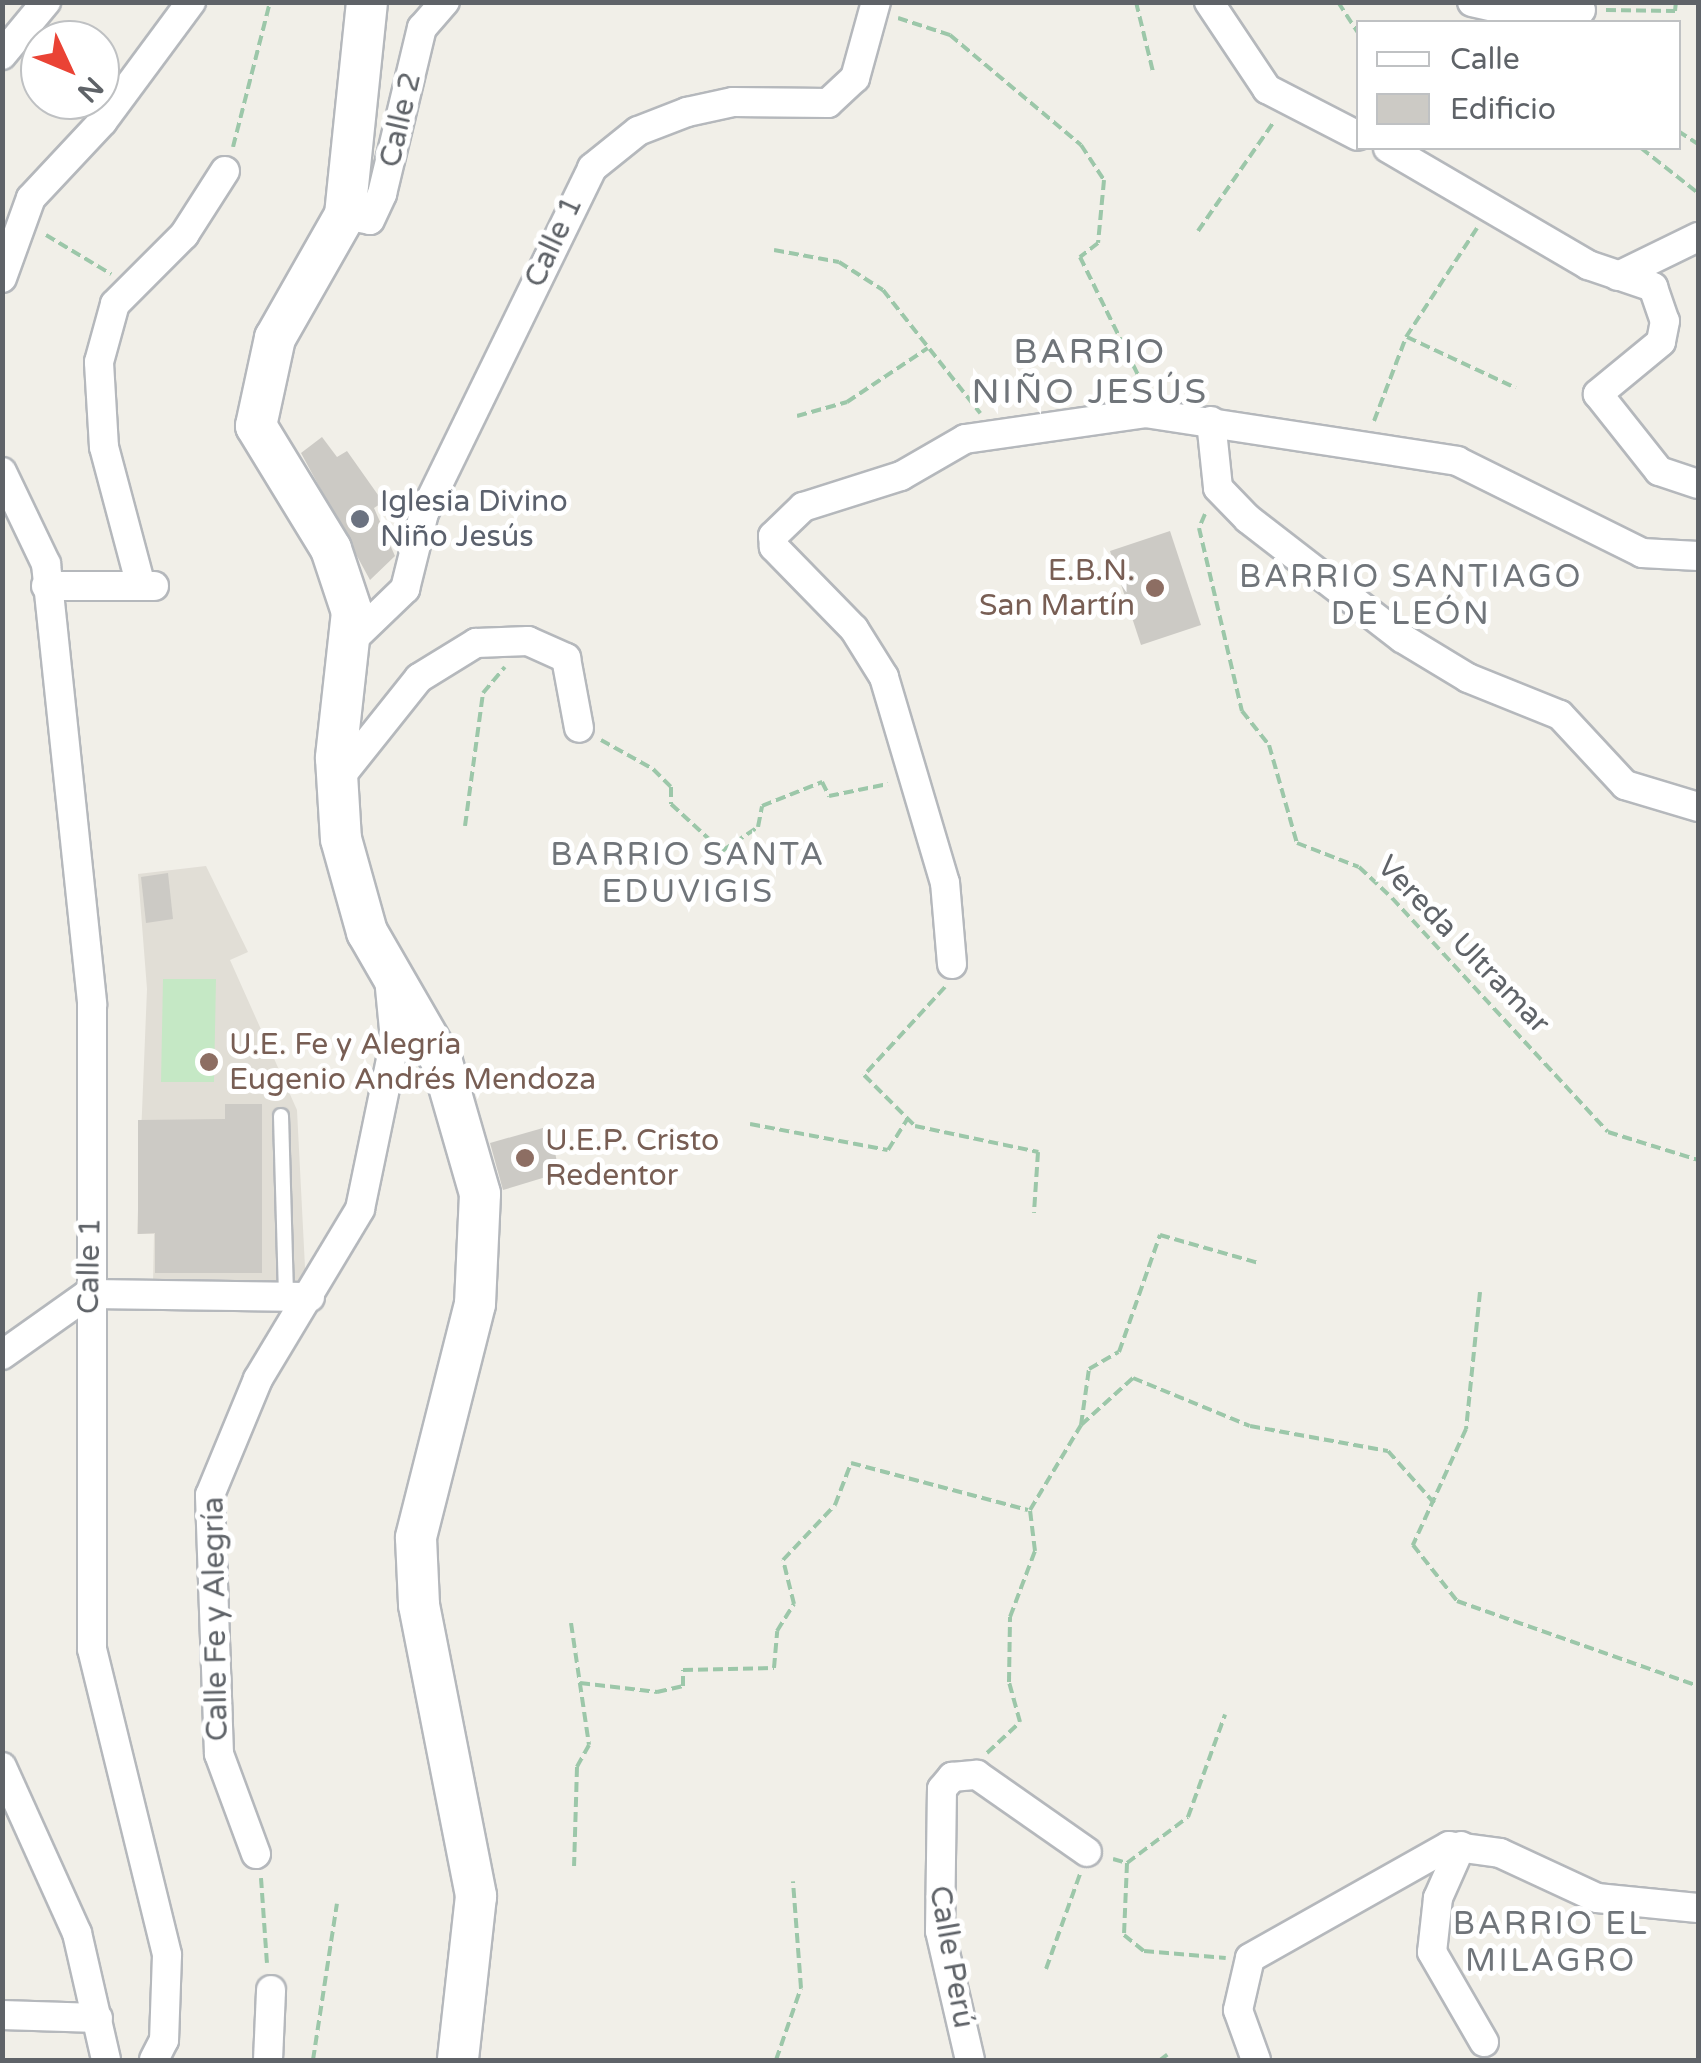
<!DOCTYPE html>
<meta charset="utf-8">
<style>
body{margin:0}
#map{position:relative;width:1701px;height:2063px;overflow:hidden;background:#f1efe8;font-family:"Varela Round",sans-serif}
div>[style]{position:absolute}
[style*='--x']{left:calc(var(--x)*1px);top:calc(var(--y)*1px);width:calc(var(--w)*1px);rotate:calc(var(--a)*1deg)}
.education>*{inset:0;background:#e1ded6}
.green>*{inset:0;background:#c5e8c5}
.building>*{inset:0;background:#cccac5}
.path>*{height:4px;margin-top:-2px;transform-origin:0;background:repeating-linear-gradient(90deg,#9cc7a9 0 10px,transparent 0 15px)}
.roads{filter:drop-shadow(2px 0 #b5b8bc) drop-shadow(-2px 0 #b5b8bc) drop-shadow(0 2px #b5b8bc) drop-shadow(0 -2px #b5b8bc)}
.service>*{height:14px;margin:-7px;padding:0 7px;transform-origin:7px;border-radius:7px;background:#fff}
.minor>*{height:28px;margin:-14px;padding:0 14px;transform-origin:14px;border-radius:14px;background:#fff}
.secondary>*{height:40px;margin:-20px;padding:0 20px;transform-origin:20px;border-radius:20px;background:#fff}
.dots>*{width:28px;height:28px;translate:-50% -50%;box-sizing:border-box;border:5px solid #fff;border-radius:50%}
span{translate:-50% -50%;white-space:nowrap;text-align:center;line-height:1.15;-webkit-text-stroke:10px #fff;paint-order:stroke}
.street-label{font-size:30px;color:#5f6368}
.worship-label{font-size:30px;color:#5b616d}
.left{translate:0 -50%;text-align:left}
.education-label{font-size:30px;color:#785e54}
.right{translate:-100% -50%;text-align:right}
.neighbourhood-label{font-size:32px;color:#70757a;letter-spacing:2.5px}
.quarter-label{font-size:35px;color:#70757a;letter-spacing:2.5px}
.frame{position:absolute;inset:0;border:5px solid #5f6368;pointer-events:none}
.legend{position:absolute;left:1356px;top:20px;width:325px;height:130px;box-sizing:border-box;background:#fff;border:2px solid #bfc1c3;margin:0;padding:12px 18px;list-style:none;font-size:30px;color:#5f6368}
.legend li{display:flex;align-items:center;gap:20px;height:50px}
.legend b{width:50px;border:2px solid #bfc1c3}
.north{position:absolute;left:20px;top:20px;width:100px;height:100px;box-sizing:border-box;background:#fff;border:2px solid #bfc1c3;border-radius:50%;rotate:134deg;font-size:28px;font-weight:700;line-height:40px;text-align:center;color:#5f6368}
.north::after{content:'';display:block;margin:auto;width:35px;height:45px;background:#ea4335;clip-path:polygon(50% 0,100% 100%,50% 72%,0 100%)}
</style>
<div id="map">
<div class="education">
<i style="clip-path:polygon(206px 866px,248px 952px,230px 960px,297px 1110px,306px 1287px,153px 1283px,154px 1234px,137px 1234px,147px 989px,138px 874px)"></i>
</div>
<div class="green">
<i style="clip-path:polygon(163px 979px,216px 979px,214px 1082px,161px 1082px)"></i>
</div>
<div class="building">
<i style="clip-path:polygon(322px 437px,337px 457px,347px 451px,383px 502px,374px 508px,395px 556px,370px 580px,301px 453px)"></i>
<i style="clip-path:polygon(1170px 531px,1201px 625px,1141px 645px,1110px 551px)"></i>
<i style="clip-path:polygon(168px 873px,173px 919px,146px 923px,141px 877px)"></i>
<i style="clip-path:polygon(225px 1104px,262px 1104px,262px 1273px,155px 1273px,155px 1233px,138px 1234px,138px 1120px,225px 1119px)"></i>
<i style="clip-path:polygon(550px 1126px,559px 1173px,503px 1190px,490px 1143px)"></i>
</div>
<div class="path">
<i style="--x:1136;--y:2;--w:72;--a:76.3"></i>
<i style="--x:1338;--y:2;--w:37;--a:57"></i>
<i style="--x:1606;--y:10;--w:69;--a:0.8"></i>
<i style="--x:1675;--y:11;--w:9;--a:-84"></i>
<i style="--x:898;--y:18;--w:55;--a:18.1"></i>
<i style="--x:950;--y:35;--w:171;--a:40"></i>
<i style="--x:1081;--y:145;--w:42;--a:56.7"></i>
<i style="--x:1104;--y:180;--w:63;--a:95.4"></i>
<i style="--x:1098;--y:243;--w:23;--a:142"></i>
<i style="--x:1080;--y:257;--w:147;--a:63.8"></i>
<i style="--x:1678;--y:131;--w:24;--a:33"></i>
<i style="--x:233;--y:147;--w:150;--a:-75.7"></i>
<i style="--x:1641;--y:148;--w:73;--a:38.3"></i>
<i style="--x:1198;--y:231;--w:131;--a:-55.2"></i>
<i style="--x:46;--y:235;--w:76;--a:31"></i>
<i style="--x:774;--y:250;--w:66;--a:10.5"></i>
<i style="--x:839;--y:262;--w:52;--a:32.5"></i>
<i style="--x:883;--y:290;--w:157;--a:51.7"></i>
<i style="--x:1407;--y:337;--w:120;--a:25.1"></i>
<i style="--x:797;--y:416;--w:52;--a:-15.6"></i>
<i style="--x:847;--y:402;--w:97;--a:-33.7"></i>
<i style="--x:1374;--y:421;--w:90;--a:-69.1"></i>
<i style="--x:1406;--y:337;--w:130;--a:-56.9"></i>
<i style="--x:1205;--y:514;--w:15;--a:113"></i>
<i style="--x:1199;--y:528;--w:188;--a:76.8"></i>
<i style="--x:1242;--y:711;--w:43;--a:51.5"></i>
<i style="--x:1269;--y:745;--w:102;--a:74.1"></i>
<i style="--x:1297;--y:843;--w:66;--a:21.2"></i>
<i style="--x:1359;--y:867;--w:45;--a:43.2"></i>
<i style="--x:1392;--y:898;--w:318;--a:47.3"></i>
<i style="--x:1608;--y:1132;--w:94;--a:17.3"></i>
<i style="--x:601;--y:740;--w:60;--a:29.1"></i>
<i style="--x:653;--y:769;--w:25;--a:45"></i>
<i style="--x:671;--y:787;--w:17;--a:90"></i>
<i style="--x:671;--y:804;--w:69;--a:42.7"></i>
<i style="--x:722;--y:851;--w:43;--a:-33.7"></i>
<i style="--x:758;--y:827;--w:21;--a:-79"></i>
<i style="--x:762;--y:806;--w:65;--a:-21.8"></i>
<i style="--x:822;--y:782;--w:16;--a:63"></i>
<i style="--x:829;--y:796;--w:60;--a:-11.5"></i>
<i style="--x:465;--y:826;--w:134;--a:-82.3"></i>
<i style="--x:483;--y:693;--w:34;--a:-50"></i>
<i style="--x:945;--y:987;--w:120;--a:132.6"></i>
<i style="--x:864;--y:1075;--w:72;--a:45"></i>
<i style="--x:915;--y:1126;--w:126;--a:11.9"></i>
<i style="--x:1038;--y:1152;--w:61;--a:93.8"></i>
<i style="--x:750;--y:1124;--w:140;--a:10.7"></i>
<i style="--x:888;--y:1150;--w:36;--a:-58"></i>
<i style="--x:1480;--y:1292;--w:138;--a:95.8"></i>
<i style="--x:1466;--y:1429;--w:128;--a:114.6"></i>
<i style="--x:1413;--y:1545;--w:71;--a:51.8"></i>
<i style="--x:1457;--y:1601;--w:256;--a:19.4"></i>
<i style="--x:1081;--y:1425;--w:70;--a:-42.1"></i>
<i style="--x:1133;--y:1378;--w:126;--a:22.3"></i>
<i style="--x:1250;--y:1426;--w:140;--a:10.3"></i>
<i style="--x:1388;--y:1451;--w:72;--a:48.4"></i>
<i style="--x:571;--y:1623;--w:123;--a:81.6"></i>
<i style="--x:589;--y:1745;--w:25;--a:119"></i>
<i style="--x:577;--y:1767;--w:99;--a:91.7"></i>
<i style="--x:580;--y:1683;--w:78;--a:6.7"></i>
<i style="--x:657;--y:1692;--w:27;--a:-13"></i>
<i style="--x:683;--y:1686;--w:16;--a:-90"></i>
<i style="--x:683;--y:1670;--w:91;--a:-1.3"></i>
<i style="--x:774;--y:1668;--w:37;--a:-85"></i>
<i style="--x:777;--y:1631;--w:32;--a:-58"></i>
<i style="--x:794;--y:1604;--w:45;--a:-104"></i>
<i style="--x:783;--y:1560;--w:76;--a:-46.6"></i>
<i style="--x:835;--y:1505;--w:45;--a:-69.1"></i>
<i style="--x:851;--y:1463;--w:183;--a:14.9"></i>
<i style="--x:987;--y:1753;--w:45;--a:-43.2"></i>
<i style="--x:1020;--y:1722;--w:41;--a:-105.4"></i>
<i style="--x:1009;--y:1682;--w:65;--a:-89.1"></i>
<i style="--x:1010;--y:1617;--w:71;--a:-69.3"></i>
<i style="--x:1035;--y:1551;--w:41;--a:-97"></i>
<i style="--x:1030;--y:1510;--w:99;--a:-59"></i>
<i style="--x:1081;--y:1425;--w:57;--a:-81.9"></i>
<i style="--x:1089;--y:1369;--w:34;--a:-30"></i>
<i style="--x:1119;--y:1352;--w:124;--a:-70.7"></i>
<i style="--x:1160;--y:1235;--w:102;--a:15.9"></i>
<i style="--x:1113;--y:1859;--w:15;--a:16"></i>
<i style="--x:1127;--y:1863;--w:72;--a:92.4"></i>
<i style="--x:1124;--y:1935;--w:26;--a:39"></i>
<i style="--x:1144;--y:1951;--w:82;--a:4.9"></i>
<i style="--x:1127;--y:1863;--w:76;--a:-37"></i>
<i style="--x:1188;--y:1817;--w:109;--a:-70.1"></i>
<i style="--x:261;--y:1878;--w:85;--a:86"></i>
<i style="--x:1046;--y:1969;--w:101;--a:-70.3"></i>
<i style="--x:313;--y:2060;--w:158;--a:-81.3"></i>
<i style="--x:776;--y:2060;--w:76;--a:-70.9"></i>
<i style="--x:801;--y:1988;--w:107;--a:-94.3"></i>
<i style="--x:1160;--y:2060;--w:9;--a:-36"></i>
</div>
<div class="roads">
<div class="service">
<i style="--x:281;--y:1116;--w:181;--a:88.4"></i>
</div>
<div class="minor">
<i style="--x:1209;--y:2;--w:105;--a:56.3"></i>
<i style="--x:1267;--y:89;--w:102;--a:27.3"></i>
<i style="--x:1472;--y:2;--w:49;--a:12.9"></i>
<i style="--x:1520;--y:13;--w:61;--a:-2.8"></i>
<i style="--x:2;--y:55;--w:69;--a:-50.3"></i>
<i style="--x:1388;--y:148;--w:232;--a:30.3"></i>
<i style="--x:1588;--y:265;--w:69;--a:18.7"></i>
<i style="--x:1653;--y:287;--w:36;--a:71"></i>
<i style="--x:1665;--y:321;--w:21;--a:101"></i>
<i style="--x:1661;--y:342;--w:82;--a:140.5"></i>
<i style="--x:1598;--y:394;--w:98;--a:51.6"></i>
<i style="--x:1659;--y:471;--w:41;--a:18.4"></i>
<i style="--x:345;--y:215;--w:25;--a:11"></i>
<i style="--x:370;--y:220;--w:29;--a:-65"></i>
<i style="--x:382;--y:194;--w:171;--a:-76.5"></i>
<i style="--x:422;--y:28;--w:35;--a:-49"></i>
<i style="--x:1618;--y:276;--w:89;--a:-26"></i>
<i style="--x:2;--y:278;--w:85;--a:-70.1"></i>
<i style="--x:31;--y:198;--w:105;--a:-46.9"></i>
<i style="--x:103;--y:121;--w:148;--a:-53.5"></i>
<i style="--x:1211;--y:421;--w:67;--a:84"></i>
<i style="--x:1218;--y:488;--w:43;--a:45.9"></i>
<i style="--x:1248;--y:519;--w:195;--a:37.7"></i>
<i style="--x:1402;--y:638;--w:77;--a:31.2"></i>
<i style="--x:1468;--y:678;--w:99;--a:21.9"></i>
<i style="--x:1560;--y:715;--w:96;--a:47.1"></i>
<i style="--x:1625;--y:785;--w:76;--a:16.8"></i>
<i style="--x:2;--y:472;--w:102;--a:64.4"></i>
<i style="--x:46;--y:564;--w:442;--a:84"></i>
<i style="--x:92;--y:1004;--w:645;--a:90"></i>
<i style="--x:92;--y:1649;--w:315;--a:76.2"></i>
<i style="--x:167;--y:1955;--w:85;--a:92"></i>
<i style="--x:164;--y:2040;--w:22;--a:117"></i>
<i style="--x:46;--y:586;--w:108;--a:0"></i>
<i style="--x:141;--y:586;--w:144;--a:-104.9"></i>
<i style="--x:104;--y:447;--w:85;--a:-93.4"></i>
<i style="--x:99;--y:362;--w:60;--a:-74.6"></i>
<i style="--x:115;--y:304;--w:98;--a:-45"></i>
<i style="--x:184;--y:235;--w:76;--a:-57.4"></i>
<i style="--x:352;--y:640;--w:74;--a:-43.9"></i>
<i style="--x:405;--y:589;--w:78;--a:-76"></i>
<i style="--x:424;--y:513;--w:384;--a:-64"></i>
<i style="--x:592;--y:168;--w:59;--a:-38.8"></i>
<i style="--x:638;--y:131;--w:53;--a:-21.2"></i>
<i style="--x:687;--y:112;--w:47;--a:-12.3"></i>
<i style="--x:733;--y:102;--w:95;--a:0.6"></i>
<i style="--x:828;--y:103;--w:37;--a:-43"></i>
<i style="--x:855;--y:78;--w:79;--a:-74.6"></i>
<i style="--x:336;--y:782;--w:133;--a:-51.4"></i>
<i style="--x:419;--y:678;--w:67;--a:-31.6"></i>
<i style="--x:476;--y:643;--w:52;--a:-2.2"></i>
<i style="--x:528;--y:641;--w:42;--a:24.1"></i>
<i style="--x:566;--y:658;--w:71;--a:79.5"></i>
<i style="--x:952;--y:964;--w:81;--a:-94.9"></i>
<i style="--x:945;--y:883;--w:215;--a:-106.5"></i>
<i style="--x:884;--y:677;--w:57;--a:-122"></i>
<i style="--x:854;--y:629;--w:115;--a:-134.3"></i>
<i style="--x:774;--y:547;--w:11;--a:-95"></i>
<i style="--x:773;--y:536;--w:42;--a:-44"></i>
<i style="--x:803;--y:507;--w:103;--a:-17.6"></i>
<i style="--x:901;--y:476;--w:74;--a:-30"></i>
<i style="--x:965;--y:439;--w:182;--a:-8.2"></i>
<i style="--x:1145;--y:413;--w:316;--a:8.7"></i>
<i style="--x:1457;--y:461;--w:207;--a:26.4"></i>
<i style="--x:1642;--y:553;--w:56;--a:3.1"></i>
<i style="--x:2;--y:1355;--w:105;--a:-35.3"></i>
<i style="--x:88;--y:1294;--w:222;--a:0.8"></i>
<i style="--x:2;--y:1767;--w:182;--a:65.7"></i>
<i style="--x:77;--y:1933;--w:130;--a:77.1"></i>
<i style="--x:1461;--y:1846;--w:57;--a:113.9"></i>
<i style="--x:1438;--y:1898;--w:54;--a:96.3"></i>
<i style="--x:1432;--y:1952;--w:104;--a:60"></i>
<i style="--x:256;--y:1854;--w:107;--a:-110.3"></i>
<i style="--x:219;--y:1754;--w:259;--a:-92"></i>
<i style="--x:210;--y:1495;--w:126;--a:-67.5"></i>
<i style="--x:258;--y:1379;--w:198;--a:-59"></i>
<i style="--x:360;--y:1209;--w:173;--a:-78.3"></i>
<i style="--x:395;--y:1040;--w:62;--a:-95.5"></i>
<i style="--x:2;--y:2015;--w:96;--a:1.8"></i>
<i style="--x:268;--y:2060;--w:70;--a:-87.5"></i>
<i style="--x:970;--y:2060;--w:132;--a:-103.1"></i>
<i style="--x:940;--y:1931;--w:142;--a:-89.2"></i>
<i style="--x:942;--y:1789;--w:16;--a:-50"></i>
<i style="--x:952;--y:1777;--w:25;--a:-5"></i>
<i style="--x:977;--y:1775;--w:134;--a:35"></i>
<i style="--x:1256;--y:2060;--w:53;--a:-109.8"></i>
<i style="--x:1238;--y:2010;--w:53;--a:-77"></i>
<i style="--x:1250;--y:1958;--w:228;--a:-29.4"></i>
<i style="--x:1449;--y:1846;--w:51;--a:7.8"></i>
<i style="--x:1500;--y:1853;--w:107;--a:24.9"></i>
<i style="--x:1597;--y:1898;--w:101;--a:5.7"></i>
</div>
<div class="secondary">
<i style="--x:367;--y:2;--w:214;--a:95.9"></i>
<i style="--x:345;--y:215;--w:142;--a:119.6"></i>
<i style="--x:275;--y:338;--w:90;--a:102.2"></i>
<i style="--x:256;--y:426;--w:144;--a:58.6"></i>
<i style="--x:331;--y:549;--w:66;--a:71.6"></i>
<i style="--x:352;--y:612;--w:147;--a:96.3"></i>
<i style="--x:336;--y:758;--w:81;--a:86.5"></i>
<i style="--x:341;--y:839;--w:97;--a:74.4"></i>
<i style="--x:367;--y:932;--w:150;--a:60"></i>
<i style="--x:442;--y:1062;--w:137;--a:73.9"></i>
<i style="--x:480;--y:1194;--w:110;--a:92.6"></i>
<i style="--x:475;--y:1304;--w:241;--a:104.2"></i>
<i style="--x:416;--y:1538;--w:67;--a:87.4"></i>
<i style="--x:419;--y:1605;--w:297;--a:78.9"></i>
<i style="--x:476;--y:1896;--w:165;--a:96.3"></i>
</div>
</div>
<div class="dots">
<i style="left:360px;top:519px;background:#6b7280"></i>
<i style="left:1155px;top:588px;background:#8d6e63"></i>
<i style="left:209px;top:1062px;background:#8d6e63"></i>
<i style="left:525px;top:1158px;background:#8d6e63"></i>
</div>
<div class="street-label">
<span style="left:401px;top:120px;rotate:-77deg">Calle 2</span>
<span style="left:554px;top:242px;rotate:-65deg">Calle 1</span>
<span style="left:1463px;top:945px;rotate:46deg">Vereda Ultramar</span>
<span style="left:90px;top:1266px;rotate:-89deg">Calle 1</span>
<span style="left:216px;top:1619px;rotate:-91deg">Calle Fe y Alegría</span>
<span style="left:951px;top:1957px;rotate:80deg">Calle Perú</span>
</div>
<div class="worship-label">
<span class="left" style="left:380px;top:519px">Iglesia Divino<br>Niño Jesús</span>
</div>
<div class="education-label">
<span class="right" style="left:1135px;top:588px">E.B.N.<br>San Martín</span>
<span class="left" style="left:229px;top:1062px">U.E. Fe y Alegría<br>Eugenio Andrés Mendoza</span>
<span class="left" style="left:545px;top:1158px">U.E.P. Cristo<br>Redentor</span>
</div>
<div class="neighbourhood-label">
<span style="left:1411px;top:596px">BARRIO SANTIAGO<br>DE LEÓN</span>
<span style="left:688px;top:874px">BARRIO SANTA<br>EDUVIGIS</span>
<span style="left:1551px;top:1943px">BARRIO EL<br>MILAGRO</span>
</div>
<div class="quarter-label">
<span style="left:1090px;top:372px">BARRIO<br>NIÑO JESÚS</span>
</div>
<div class="frame"></div>
<ul class="legend">
<li><b style="height:12px;background:#fff"></b>Calle</li>
<li><b style="height:28px;background:#cccac5"></b>Edificio</li>
</ul>
<div class="north">N</div>
</div>
